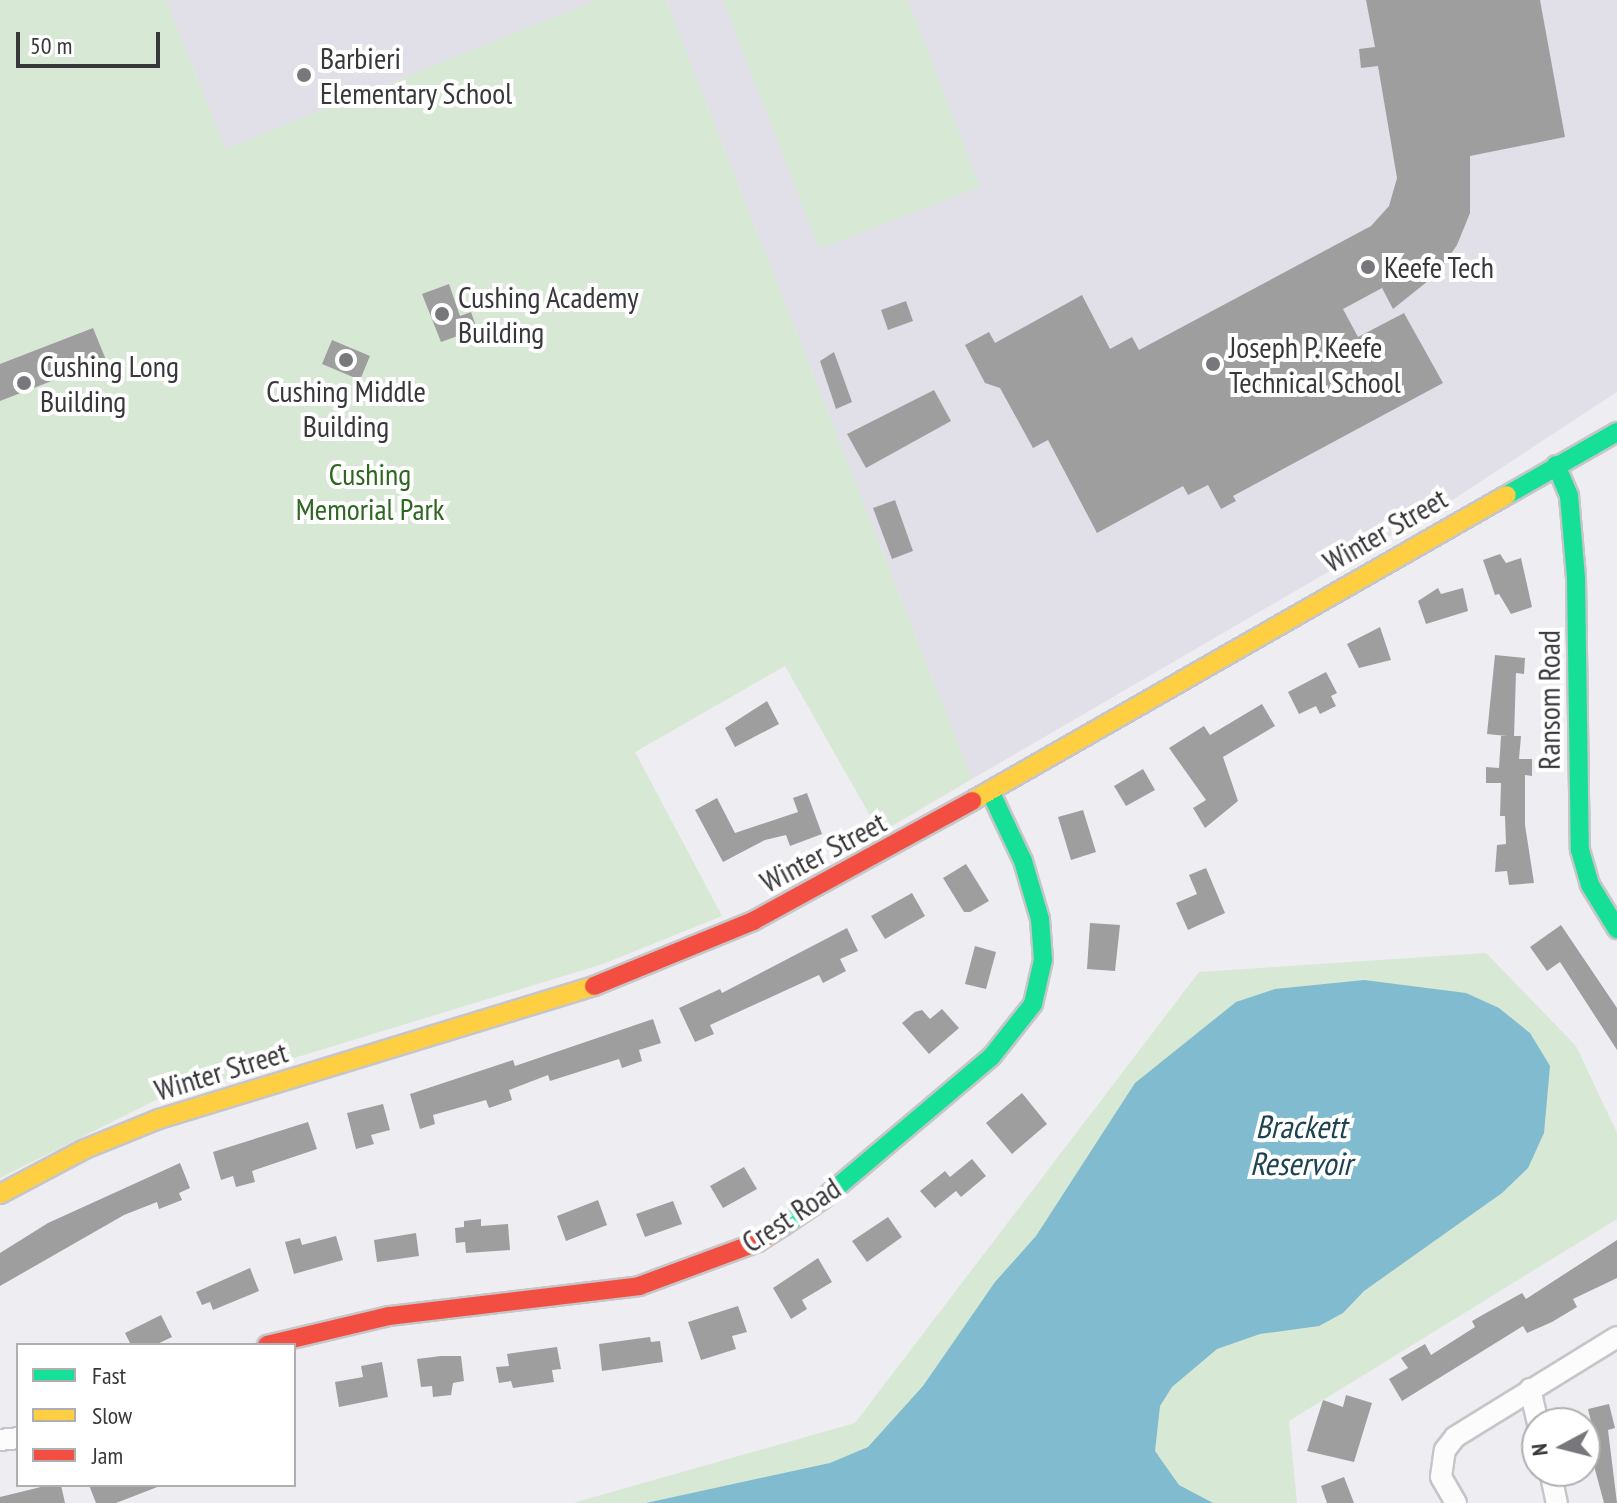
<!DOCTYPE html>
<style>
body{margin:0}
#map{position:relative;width:1617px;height:1503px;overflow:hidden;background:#eeedf1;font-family:"PT Sans Narrow",sans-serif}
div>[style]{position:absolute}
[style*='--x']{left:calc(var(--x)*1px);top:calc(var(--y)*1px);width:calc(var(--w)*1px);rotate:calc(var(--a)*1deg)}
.built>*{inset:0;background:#e1e0e9}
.green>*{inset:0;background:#d7e8d5}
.water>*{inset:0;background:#81bbcf}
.building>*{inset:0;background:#9f9e9f}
.roads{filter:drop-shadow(2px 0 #c6c5c8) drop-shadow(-2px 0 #c6c5c8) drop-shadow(0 2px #c6c5c8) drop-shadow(0 -2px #c6c5c8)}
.street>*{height:20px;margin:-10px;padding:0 10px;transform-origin:10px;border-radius:10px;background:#fcfcfd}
.fast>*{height:18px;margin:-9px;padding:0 9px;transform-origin:9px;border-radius:9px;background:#16e098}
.slow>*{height:18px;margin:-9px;padding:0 9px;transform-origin:9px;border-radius:9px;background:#ffcf43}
.jam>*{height:18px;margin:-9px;padding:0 9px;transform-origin:9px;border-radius:9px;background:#f24e42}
.dots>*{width:22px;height:22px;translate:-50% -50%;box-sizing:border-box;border:4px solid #fff;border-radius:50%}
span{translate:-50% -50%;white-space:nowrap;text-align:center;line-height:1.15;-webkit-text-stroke:8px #fff;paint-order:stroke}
.poi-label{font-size:30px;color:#38383b}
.left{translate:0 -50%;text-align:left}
.park-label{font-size:30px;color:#2d6720}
.street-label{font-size:30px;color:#38383b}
.water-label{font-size:32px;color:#1d4350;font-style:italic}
.legend{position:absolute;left:16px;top:1343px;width:280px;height:144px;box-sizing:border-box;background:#fff;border:2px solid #afafb1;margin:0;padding:10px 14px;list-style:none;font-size:24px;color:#38383b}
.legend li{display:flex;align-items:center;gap:16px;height:40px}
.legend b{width:40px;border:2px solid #afafb1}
.north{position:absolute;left:1521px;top:1407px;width:80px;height:80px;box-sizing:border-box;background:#fff;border:2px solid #afafb1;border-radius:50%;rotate:263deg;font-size:22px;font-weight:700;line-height:32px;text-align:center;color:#38383b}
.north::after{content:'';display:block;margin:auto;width:28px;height:36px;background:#78777b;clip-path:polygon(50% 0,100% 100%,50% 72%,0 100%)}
.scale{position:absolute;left:16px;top:32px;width:144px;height:36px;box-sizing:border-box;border:4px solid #38383b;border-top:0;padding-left:10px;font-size:24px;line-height:28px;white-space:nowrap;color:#38383b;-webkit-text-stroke:6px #fff;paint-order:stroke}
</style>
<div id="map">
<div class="built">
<i style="clip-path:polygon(166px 0,597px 0,226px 149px)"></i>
<i style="clip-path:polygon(666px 0,1617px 0,1617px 392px,1457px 497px,972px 779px)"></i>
</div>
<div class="green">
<i style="clip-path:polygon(0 0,166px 0,226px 149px,597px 0,666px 0,972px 779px,880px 833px,785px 666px,635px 752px,722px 916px,603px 964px,156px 1100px,0 1178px)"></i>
<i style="clip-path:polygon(723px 0,908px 0,980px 187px,819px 249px)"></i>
<i style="clip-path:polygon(1486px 953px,1576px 1046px,1617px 1133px,1617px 1219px,1289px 1421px,1297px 1503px,573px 1503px,855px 1423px,1199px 972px)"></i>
</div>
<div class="water">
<i style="clip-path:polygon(1364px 980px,1466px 993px,1499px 1008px,1530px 1033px,1550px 1066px,1544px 1133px,1528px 1168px,1502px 1193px,1364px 1291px,1343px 1313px,1319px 1326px,1260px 1334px,1217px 1349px,1172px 1387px,1160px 1406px,1155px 1451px,1179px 1485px,1213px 1503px,646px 1503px,830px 1463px,868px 1447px,923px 1386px,995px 1282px,1036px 1236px,1135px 1083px,1236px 1002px,1275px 989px)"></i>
</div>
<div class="building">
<i style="clip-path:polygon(1366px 0,1540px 0,1565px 137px,1470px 156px,1470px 213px,1457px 245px,1438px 273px,1393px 309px,1382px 288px,1343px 309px,1358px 337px,1404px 313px,1443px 383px,1233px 496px,1236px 501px,1221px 509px,1208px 485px,1188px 495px,1183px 486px,1097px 533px,1048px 440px,1033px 448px,1000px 388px,985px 383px,965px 345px,989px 332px,995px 343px,1082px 295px,1110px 349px,1132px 337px,1139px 350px,1371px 226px,1389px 206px,1397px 178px,1378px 66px,1361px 68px,1359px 49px,1375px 47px)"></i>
<i style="clip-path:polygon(449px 284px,460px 316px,471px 312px,477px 329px,441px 342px,422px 294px)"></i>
<i style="clip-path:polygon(906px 301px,913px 321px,888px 330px,881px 310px)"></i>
<i style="clip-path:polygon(93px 328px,106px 360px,0 401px,0 364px)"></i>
<i style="clip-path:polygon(332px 340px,370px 356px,360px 380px,322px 364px)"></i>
<i style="clip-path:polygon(834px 352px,852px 402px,836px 409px,820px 361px)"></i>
<i style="clip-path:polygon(934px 390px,951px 421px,866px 468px,847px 434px)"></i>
<i style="clip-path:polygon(895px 500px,913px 551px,892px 559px,873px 508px)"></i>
<i style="clip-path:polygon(1500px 554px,1506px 563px,1521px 558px,1532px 607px,1511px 614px,1499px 594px,1495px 595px,1483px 560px)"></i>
<i style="clip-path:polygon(1438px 588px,1441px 594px,1463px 588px,1468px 611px,1426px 624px,1418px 601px)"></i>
<i style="clip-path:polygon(1380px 627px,1391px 660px,1359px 668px,1347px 644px)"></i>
<i style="clip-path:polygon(1495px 655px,1525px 658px,1524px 674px,1516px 673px,1514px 736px,1521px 736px,1519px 759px,1532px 759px,1532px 776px,1525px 775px,1525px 825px,1534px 883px,1509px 885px,1507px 871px,1495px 872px,1497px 845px,1506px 844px,1505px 816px,1500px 816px,1501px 783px,1486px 783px,1486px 767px,1499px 768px,1501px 736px,1507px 736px,1487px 734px)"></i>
<i style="clip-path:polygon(1326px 672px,1337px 693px,1331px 696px,1336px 706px,1320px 714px,1316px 706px,1299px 714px,1288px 692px)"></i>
<i style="clip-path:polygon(767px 701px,779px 724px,735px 747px,725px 728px)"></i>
<i style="clip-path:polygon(1262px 704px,1275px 726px,1223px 757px,1238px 801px,1205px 828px,1193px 808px,1206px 800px,1169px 748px,1204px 726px,1210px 735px)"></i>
<i style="clip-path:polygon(1143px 769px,1155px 790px,1126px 806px,1114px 786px)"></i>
<i style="clip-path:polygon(807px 793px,822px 834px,790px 846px,786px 835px,765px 840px,723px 862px,695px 810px,717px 798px,735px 833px,798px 812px,793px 798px)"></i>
<i style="clip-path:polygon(1083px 810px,1096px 852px,1071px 860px,1058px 817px)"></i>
<i style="clip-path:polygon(966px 864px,989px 901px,970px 912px,964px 912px,943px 878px)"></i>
<i style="clip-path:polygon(1206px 868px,1225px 913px,1188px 930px,1176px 903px,1197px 894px,1189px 875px)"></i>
<i style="clip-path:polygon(912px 893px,925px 916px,885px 939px,871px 916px)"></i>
<i style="clip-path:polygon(1090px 923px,1120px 925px,1115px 971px,1087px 969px)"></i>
<i style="clip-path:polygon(1561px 925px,1617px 1008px,1617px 1050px,1560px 962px,1547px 971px,1530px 947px)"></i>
<i style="clip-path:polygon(847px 928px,858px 951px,840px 959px,846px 971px,823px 983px,819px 975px,710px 1025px,714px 1034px,695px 1042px,679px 1008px,720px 989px,722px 993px)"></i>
<i style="clip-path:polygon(975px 946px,996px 952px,986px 989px,965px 984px)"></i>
<i style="clip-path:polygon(942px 1009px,959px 1028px,929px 1054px,902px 1023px,915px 1012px,922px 1010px,930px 1019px)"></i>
<i style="clip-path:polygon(653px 1019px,661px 1043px,639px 1050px,642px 1061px,622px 1068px,619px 1059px,550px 1081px,548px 1075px,509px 1090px,512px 1100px,489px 1108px,486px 1100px,433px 1115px,435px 1124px,420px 1129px,410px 1094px,513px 1060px,515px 1066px)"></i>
<i style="clip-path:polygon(1022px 1093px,1047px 1124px,1012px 1154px,986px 1123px)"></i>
<i style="clip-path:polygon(383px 1104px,390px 1130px,371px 1135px,374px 1144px,356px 1149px,347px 1113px)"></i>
<i style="clip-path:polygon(308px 1122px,317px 1149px,252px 1171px,255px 1182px,236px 1187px,233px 1176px,221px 1180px,213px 1152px)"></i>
<i style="clip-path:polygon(972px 1159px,986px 1176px,961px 1197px,956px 1191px,935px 1208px,920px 1191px,945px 1171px,950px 1177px)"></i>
<i style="clip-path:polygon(180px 1163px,190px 1188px,179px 1193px,182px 1200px,159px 1209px,157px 1202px,124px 1215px,0 1286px,0 1253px,48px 1223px)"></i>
<i style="clip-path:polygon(744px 1167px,757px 1189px,723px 1208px,710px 1186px)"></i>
<i style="clip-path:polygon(598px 1200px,607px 1225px,566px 1241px,557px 1216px)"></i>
<i style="clip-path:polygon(673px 1201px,682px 1224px,645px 1237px,636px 1214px)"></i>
<i style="clip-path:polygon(888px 1217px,902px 1237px,867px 1262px,852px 1241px)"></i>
<i style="clip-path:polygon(481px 1219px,481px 1226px,508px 1224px,510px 1250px,466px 1253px,465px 1242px,456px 1243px,455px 1228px,464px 1227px,464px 1221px)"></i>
<i style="clip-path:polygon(416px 1233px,419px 1256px,377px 1262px,374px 1240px)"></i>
<i style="clip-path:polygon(336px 1236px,343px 1260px,294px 1274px,285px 1242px,300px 1238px,302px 1245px)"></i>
<i style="clip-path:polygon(1617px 1240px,1617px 1278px,1573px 1299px,1577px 1307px,1552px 1322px,1527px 1333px,1523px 1326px,1402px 1401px,1389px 1379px,1408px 1368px,1401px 1358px,1425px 1344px,1431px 1355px,1475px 1327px,1472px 1321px,1486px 1313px,1522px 1293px,1526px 1299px)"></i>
<i style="clip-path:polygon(818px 1258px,832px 1282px,802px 1300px,807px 1309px,791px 1319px,773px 1288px)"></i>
<i style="clip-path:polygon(250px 1268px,259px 1291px,213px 1310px,210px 1302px,202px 1305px,196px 1292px)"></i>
<i style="clip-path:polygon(738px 1306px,747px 1332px,732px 1336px,736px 1349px,701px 1360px,688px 1322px)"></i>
<i style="clip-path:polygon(161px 1315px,172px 1337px,155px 1345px,131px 1345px,125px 1333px)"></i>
<i style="clip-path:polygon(650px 1337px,651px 1342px,660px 1341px,663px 1362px,602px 1371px,599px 1344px)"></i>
<i style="clip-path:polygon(557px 1347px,561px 1369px,552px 1370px,554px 1382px,513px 1388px,511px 1381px,499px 1383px,496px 1367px,509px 1366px,507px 1354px)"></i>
<i style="clip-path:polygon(441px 1356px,461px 1356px,464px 1381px,453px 1383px,451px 1395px,433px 1397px,432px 1386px,421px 1387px,417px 1359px)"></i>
<i style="clip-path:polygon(382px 1362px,388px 1397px,339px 1407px,335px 1382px,363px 1377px,361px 1366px)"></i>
<i style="clip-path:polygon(1346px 1395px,1372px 1403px,1354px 1462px,1307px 1451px,1323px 1400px,1343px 1407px)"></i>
<i style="clip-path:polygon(1609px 1404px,1615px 1428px,1608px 1430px,1617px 1503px,1604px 1503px,1587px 1440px,1595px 1438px,1588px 1409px)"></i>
<i style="clip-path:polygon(1344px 1477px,1354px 1503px,1327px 1503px,1321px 1486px)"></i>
<i style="clip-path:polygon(49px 1485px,61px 1485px,65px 1503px,0 1503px,0 1497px)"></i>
<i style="clip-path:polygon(89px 1485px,160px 1485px,160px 1486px,116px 1503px,96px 1503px)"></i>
</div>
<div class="roads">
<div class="street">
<i style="--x:1530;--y:1389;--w:35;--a:77"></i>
<i style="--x:0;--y:1440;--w:18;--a:-6"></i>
<i style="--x:1550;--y:1471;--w:33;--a:78"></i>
<i style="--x:1456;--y:1503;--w:30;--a:-120"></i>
<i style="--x:1441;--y:1477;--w:27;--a:-82"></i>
<i style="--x:1445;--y:1450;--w:16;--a:-52"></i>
<i style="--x:1455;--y:1437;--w:190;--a:-31.7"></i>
</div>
<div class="fast">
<i style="--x:1556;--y:465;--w:34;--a:67"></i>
<i style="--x:1569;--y:496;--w:82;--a:85.1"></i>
<i style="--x:1576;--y:578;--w:272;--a:89.2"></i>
<i style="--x:1580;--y:850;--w:36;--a:74"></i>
<i style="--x:1590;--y:885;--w:52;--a:58.5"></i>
<i style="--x:1507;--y:495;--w:127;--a:-29.8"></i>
<i style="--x:783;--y:1226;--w:48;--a:-34"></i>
<i style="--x:823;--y:1199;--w:221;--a:-40.2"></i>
<i style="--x:992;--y:1056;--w:66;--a:-51.7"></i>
<i style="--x:1033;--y:1004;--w:45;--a:-77.2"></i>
<i style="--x:1043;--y:960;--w:41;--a:-94.2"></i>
<i style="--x:1040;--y:919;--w:60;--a:-106.3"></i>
<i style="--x:1023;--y:861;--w:77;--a:-115.2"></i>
</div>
<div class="slow">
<i style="--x:972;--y:801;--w:616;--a:-29.77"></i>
<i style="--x:0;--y:1194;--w:96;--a:-27.9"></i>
<i style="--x:85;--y:1149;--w:80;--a:-22.1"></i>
<i style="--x:159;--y:1119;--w:455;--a:-17"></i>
</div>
<div class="jam">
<i style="--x:594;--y:986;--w:172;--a:-22.2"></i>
<i style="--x:753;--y:921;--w:250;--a:-28.7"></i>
<i style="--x:267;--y:1345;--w:125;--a:-13.4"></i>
<i style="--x:389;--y:1316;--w:252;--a:-6.8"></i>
<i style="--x:639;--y:1286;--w:127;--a:-20.3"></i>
<i style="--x:758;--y:1242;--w:30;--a:-33"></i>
</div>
</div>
<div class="dots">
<i style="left:304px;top:75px;background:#78777b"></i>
<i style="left:1368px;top:267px;background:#78777b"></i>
<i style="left:442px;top:314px;background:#78777b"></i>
<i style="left:346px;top:360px;background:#78777b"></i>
<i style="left:1213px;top:364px;background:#78777b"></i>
<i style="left:24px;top:383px;background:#78777b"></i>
</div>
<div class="poi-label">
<span class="left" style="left:320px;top:75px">Barbieri<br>Elementary School</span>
<span class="left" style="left:1384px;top:267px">Keefe Tech</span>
<span class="left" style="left:458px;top:314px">Cushing Academy<br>Building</span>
<span class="left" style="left:1229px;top:364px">Joseph P. Keefe<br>Technical School</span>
<span class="left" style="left:40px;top:383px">Cushing Long<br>Building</span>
<span style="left:346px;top:408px">Cushing Middle<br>Building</span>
</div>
<div class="park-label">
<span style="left:370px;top:491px">Cushing<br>Memorial Park</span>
</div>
<div class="street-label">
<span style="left:1385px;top:530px;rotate:-30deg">Winter Street</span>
<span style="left:1549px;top:700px;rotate:-90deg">Ransom Road</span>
<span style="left:823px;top:852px;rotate:-28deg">Winter Street</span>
<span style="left:221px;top:1071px;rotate:-17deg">Winter Street</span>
<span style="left:791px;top:1215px;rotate:-33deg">Crest Road</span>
</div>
<div class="water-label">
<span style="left:1301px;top:1145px">Brackett<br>Reservoir</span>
</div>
<ul class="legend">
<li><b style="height:10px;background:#16e098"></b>Fast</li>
<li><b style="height:10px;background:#ffcf43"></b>Slow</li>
<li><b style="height:10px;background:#f24e42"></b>Jam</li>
</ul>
<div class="north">N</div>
<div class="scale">50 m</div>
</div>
